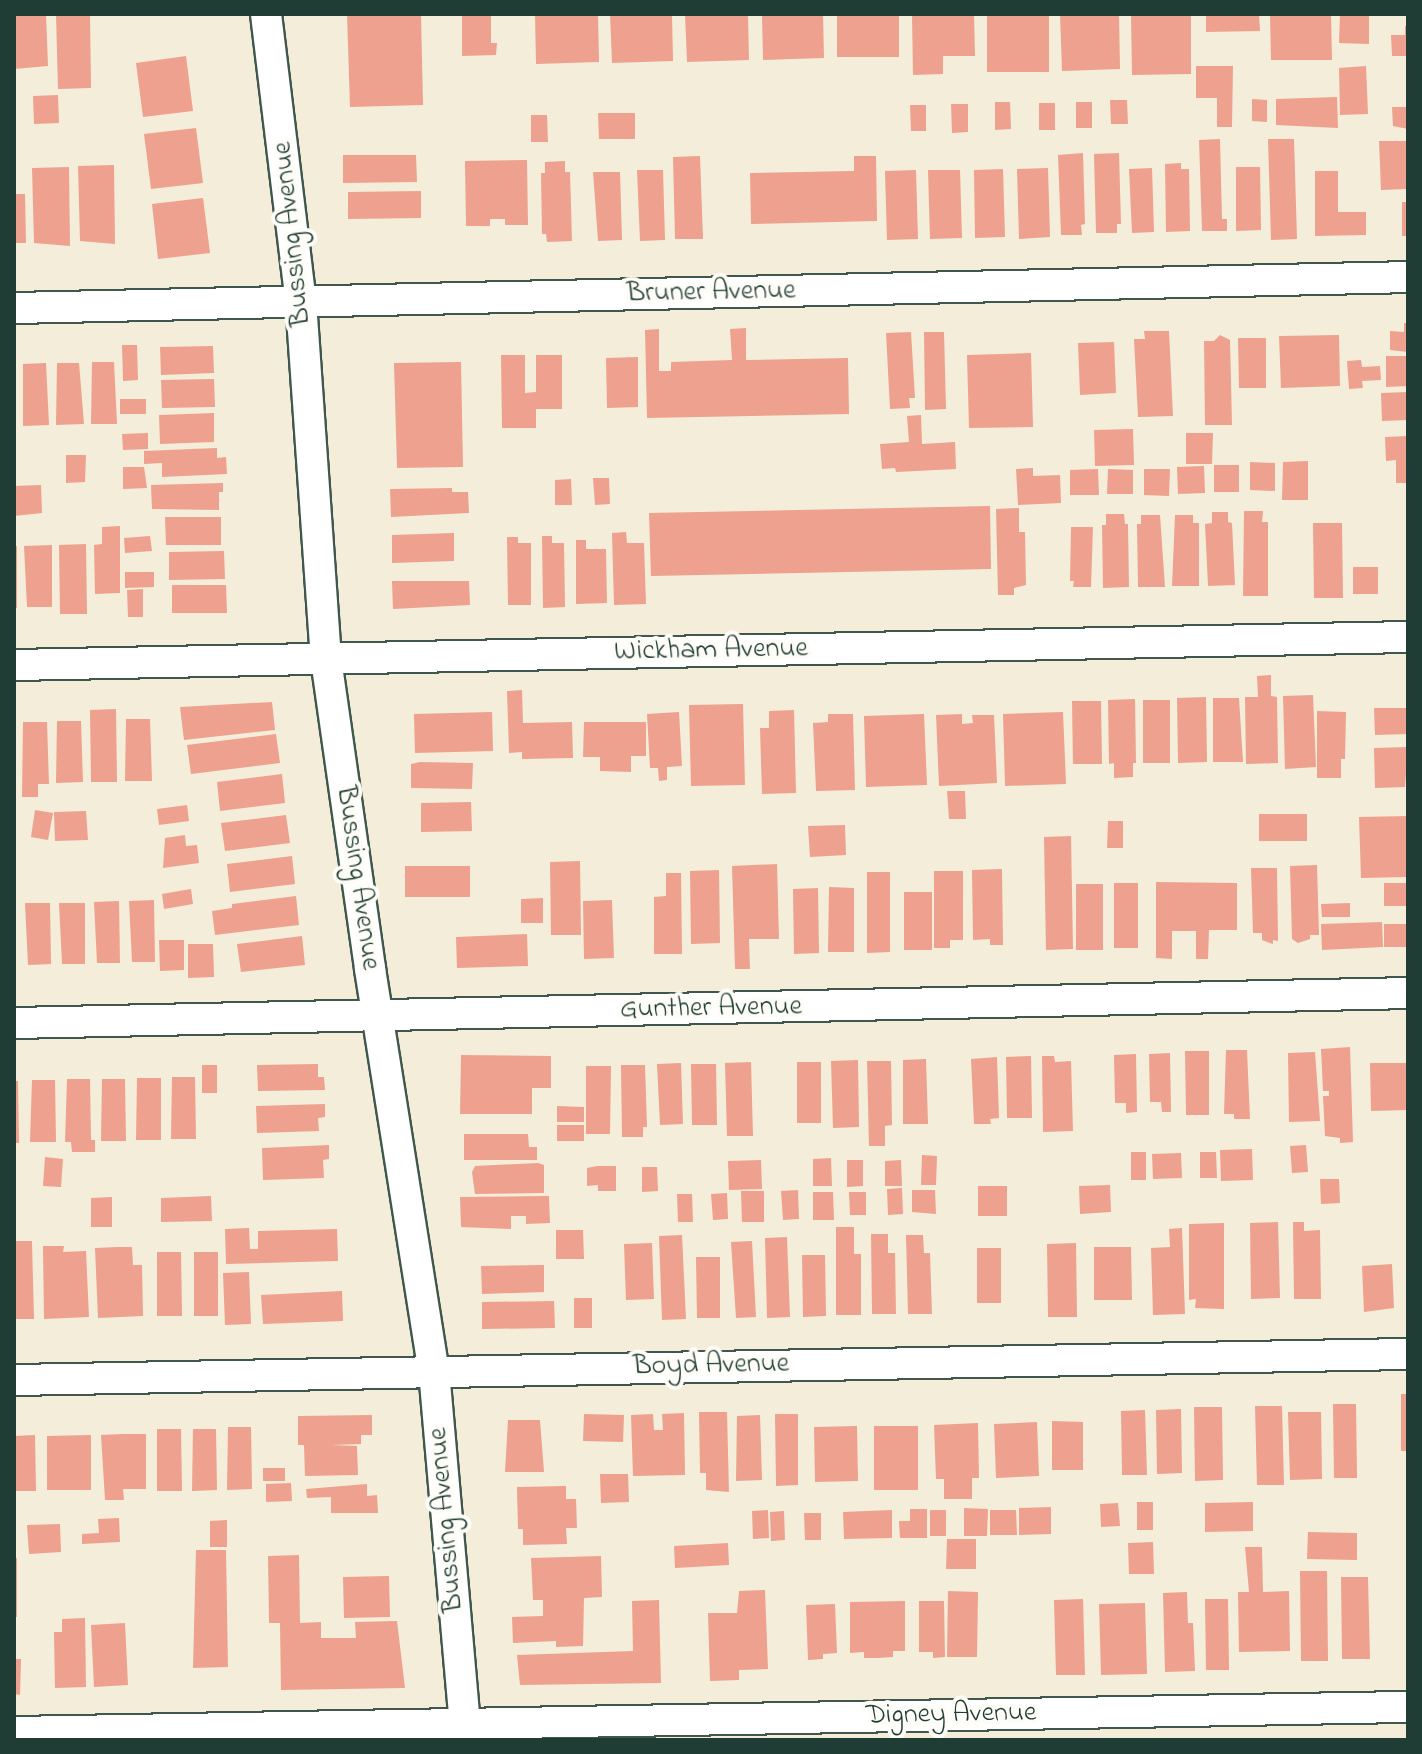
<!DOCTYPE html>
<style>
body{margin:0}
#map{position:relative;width:1422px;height:1754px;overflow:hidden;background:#f4edd9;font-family:"Indie Flower",sans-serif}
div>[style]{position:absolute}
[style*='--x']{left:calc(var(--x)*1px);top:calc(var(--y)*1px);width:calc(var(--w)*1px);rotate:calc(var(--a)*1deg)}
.building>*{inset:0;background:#eea18e}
.roads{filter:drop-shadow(2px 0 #3f574d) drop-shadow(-2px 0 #3f574d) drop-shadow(0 2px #3f574d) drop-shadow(0 -2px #3f574d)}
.minor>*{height:30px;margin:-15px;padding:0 15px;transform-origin:15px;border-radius:15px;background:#fff}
span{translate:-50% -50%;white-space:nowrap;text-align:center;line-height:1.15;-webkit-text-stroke:8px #fdfcf7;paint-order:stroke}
.street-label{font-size:28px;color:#1f3d34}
.frame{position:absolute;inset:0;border:16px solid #1f3d34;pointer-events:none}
</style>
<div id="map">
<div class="building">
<i style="clip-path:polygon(14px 14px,46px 14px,48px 66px,14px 69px)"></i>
<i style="clip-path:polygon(56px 14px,90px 14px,91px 88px,58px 89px)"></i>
<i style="clip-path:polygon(347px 14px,421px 14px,423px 105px,350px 107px)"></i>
<i style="clip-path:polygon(462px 14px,491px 14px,491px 43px,497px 43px,496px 55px,462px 56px)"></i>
<i style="clip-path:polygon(535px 14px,598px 14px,599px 62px,536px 64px)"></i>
<i style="clip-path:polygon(610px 14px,672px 14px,673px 61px,612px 63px)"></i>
<i style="clip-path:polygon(685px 14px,748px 14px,749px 60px,687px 62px)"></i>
<i style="clip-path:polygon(762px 14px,823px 14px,824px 58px,763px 60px)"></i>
<i style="clip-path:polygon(837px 14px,899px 14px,899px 57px,837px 57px)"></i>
<i style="clip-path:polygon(912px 14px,974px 14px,975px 56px,943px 56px,943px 74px,913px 75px)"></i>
<i style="clip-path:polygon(987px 14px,1049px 14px,1049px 72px,987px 72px)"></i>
<i style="clip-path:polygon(1060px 14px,1119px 14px,1120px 69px,1062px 71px)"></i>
<i style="clip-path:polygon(1131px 14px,1191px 14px,1191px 74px,1132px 75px)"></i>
<i style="clip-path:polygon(1206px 14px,1259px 14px,1260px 31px,1206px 32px)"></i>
<i style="clip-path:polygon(1270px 14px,1331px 14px,1332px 60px,1271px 60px)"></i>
<i style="clip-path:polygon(1340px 14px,1369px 15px,1369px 44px,1339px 43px)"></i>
<i style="clip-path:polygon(1405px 26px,1408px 26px,1408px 56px,1392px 56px,1391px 35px,1405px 35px)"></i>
<i style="clip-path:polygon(186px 56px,193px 111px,143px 117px,136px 63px)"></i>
<i style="clip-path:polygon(1196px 66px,1233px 66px,1232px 127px,1217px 127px,1217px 98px,1196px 98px)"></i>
<i style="clip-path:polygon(1366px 66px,1368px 114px,1340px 115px,1339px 68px)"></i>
<i style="clip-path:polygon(58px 95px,59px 123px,34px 124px,33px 96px)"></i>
<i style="clip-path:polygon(1337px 97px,1338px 128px,1276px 125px,1276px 99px)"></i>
<i style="clip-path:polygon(1252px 99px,1267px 100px,1267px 122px,1252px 121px)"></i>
<i style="clip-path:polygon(1110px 100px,1127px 100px,1128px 124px,1111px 124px)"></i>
<i style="clip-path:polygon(995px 102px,1010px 102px,1011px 129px,995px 130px)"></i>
<i style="clip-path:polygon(1076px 102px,1092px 102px,1092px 128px,1076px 128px)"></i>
<i style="clip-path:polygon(1039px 103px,1055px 103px,1055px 130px,1039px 130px)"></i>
<i style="clip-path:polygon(951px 104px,968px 104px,968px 132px,952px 133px)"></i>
<i style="clip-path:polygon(910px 105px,926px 105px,926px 131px,911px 131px)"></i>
<i style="clip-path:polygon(1392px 107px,1408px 107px,1408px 129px,1393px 126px)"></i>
<i style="clip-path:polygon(598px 113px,635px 113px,635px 139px,599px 139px)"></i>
<i style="clip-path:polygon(531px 115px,547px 115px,548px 142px,531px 142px)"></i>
<i style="clip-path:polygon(196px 128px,203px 183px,151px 189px,144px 134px)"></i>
<i style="clip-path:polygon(1220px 139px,1222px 219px,1227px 219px,1227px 231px,1202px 231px,1199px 140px)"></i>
<i style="clip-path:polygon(1268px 139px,1294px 139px,1297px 239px,1271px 240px)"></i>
<i style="clip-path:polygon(1379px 141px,1408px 141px,1408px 189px,1381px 190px)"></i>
<i style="clip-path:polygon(1083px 153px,1085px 224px,1081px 225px,1082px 235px,1061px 235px,1058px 155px)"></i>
<i style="clip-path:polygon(1119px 153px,1121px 224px,1117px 224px,1117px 233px,1096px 233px,1094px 154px)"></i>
<i style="clip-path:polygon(343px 155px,416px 155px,417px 182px,343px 183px)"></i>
<i style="clip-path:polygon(700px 156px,703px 239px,675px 239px,673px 157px)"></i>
<i style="clip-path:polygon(854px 156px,876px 156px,877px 221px,751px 224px,750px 173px,854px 171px)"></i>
<i style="clip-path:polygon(527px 160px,528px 225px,505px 225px,505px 219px,490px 219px,490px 226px,466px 226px,465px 161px)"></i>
<i style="clip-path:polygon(565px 161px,565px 172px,570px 172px,572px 241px,547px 242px,546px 234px,542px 234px,541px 173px,545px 173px,545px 162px)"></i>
<i style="clip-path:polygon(1181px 163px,1181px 169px,1189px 169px,1190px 231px,1166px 232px,1165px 164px)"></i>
<i style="clip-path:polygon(114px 165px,115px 244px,80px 241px,78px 166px)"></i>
<i style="clip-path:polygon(69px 167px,70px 246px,34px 243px,32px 168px)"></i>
<i style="clip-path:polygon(1236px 167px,1260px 167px,1261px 230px,1236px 231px)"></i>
<i style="clip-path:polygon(1048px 168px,1050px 237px,1019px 239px,1017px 169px)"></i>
<i style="clip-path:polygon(1152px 168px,1154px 232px,1132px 233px,1129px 169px)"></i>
<i style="clip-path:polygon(1003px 169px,1005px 237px,975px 238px,974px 170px)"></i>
<i style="clip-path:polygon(637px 170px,663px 170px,665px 240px,640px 241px)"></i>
<i style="clip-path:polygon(916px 170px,918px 239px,887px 240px,885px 171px)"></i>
<i style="clip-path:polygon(928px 170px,960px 170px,962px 238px,930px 239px)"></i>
<i style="clip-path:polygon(1315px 171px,1338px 171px,1338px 212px,1366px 212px,1366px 235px,1315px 236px)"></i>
<i style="clip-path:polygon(593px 172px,620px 172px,622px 240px,598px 241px)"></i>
<i style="clip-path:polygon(421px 191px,421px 218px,348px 219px,348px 192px)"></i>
<i style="clip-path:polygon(14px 194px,25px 194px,26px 243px,14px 243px)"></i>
<i style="clip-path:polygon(203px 198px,210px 253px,158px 259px,152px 204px)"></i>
<i style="clip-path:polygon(1402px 202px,1408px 202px,1408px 236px,1402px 236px)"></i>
<i style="clip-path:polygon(1404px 323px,1408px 323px,1408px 352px,1390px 350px,1390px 331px,1404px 332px)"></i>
<i style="clip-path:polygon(746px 328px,746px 360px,848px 358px,849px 414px,647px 418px,645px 330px,659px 329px,659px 371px,671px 371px,671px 362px,732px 360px,730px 329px)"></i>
<i style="clip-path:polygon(1144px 331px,1169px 331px,1173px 416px,1138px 417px,1134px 339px,1145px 339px)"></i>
<i style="clip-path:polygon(911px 332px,915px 398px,909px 398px,910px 408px,890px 409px,886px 333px)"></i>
<i style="clip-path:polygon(924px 332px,944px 332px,946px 409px,925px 410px)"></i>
<i style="clip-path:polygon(1220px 335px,1230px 340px,1232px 425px,1205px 425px,1204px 341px,1214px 341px)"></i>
<i style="clip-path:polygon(1339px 335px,1340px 386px,1281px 388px,1279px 336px)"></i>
<i style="clip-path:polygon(1238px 338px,1266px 338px,1266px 388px,1239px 388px)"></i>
<i style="clip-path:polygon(1114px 342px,1116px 393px,1080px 395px,1078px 343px)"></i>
<i style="clip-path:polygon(122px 345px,137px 345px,138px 380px,123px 381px)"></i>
<i style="clip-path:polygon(213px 346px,214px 373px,161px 375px,160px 347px)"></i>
<i style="clip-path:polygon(1031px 353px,1033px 427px,969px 428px,967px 355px)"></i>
<i style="clip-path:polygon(501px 355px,525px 355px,525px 393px,536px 392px,536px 355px,562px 355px,562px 409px,536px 409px,536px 428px,502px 428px)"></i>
<i style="clip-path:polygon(1386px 356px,1408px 356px,1408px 386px,1386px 387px)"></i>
<i style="clip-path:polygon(638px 357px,638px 407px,607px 408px,606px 358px)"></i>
<i style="clip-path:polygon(1361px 360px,1362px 367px,1380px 366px,1381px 380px,1362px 381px,1363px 388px,1349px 389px,1347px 361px)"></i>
<i style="clip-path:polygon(92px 362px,114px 362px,117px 424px,91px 424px)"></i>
<i style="clip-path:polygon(461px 362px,463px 467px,397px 468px,394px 363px)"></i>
<i style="clip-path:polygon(46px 363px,49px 425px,23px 426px,23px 364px)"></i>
<i style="clip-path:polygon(57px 363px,79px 363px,84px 424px,56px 425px)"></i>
<i style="clip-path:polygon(214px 379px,215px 407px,162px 408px,161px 380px)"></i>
<i style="clip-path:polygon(1408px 392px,1408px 420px,1382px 421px,1381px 393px)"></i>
<i style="clip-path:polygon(120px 399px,146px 399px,146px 414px,120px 414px)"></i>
<i style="clip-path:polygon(214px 413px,214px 442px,160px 444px,159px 415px)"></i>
<i style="clip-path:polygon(921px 415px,922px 444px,955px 442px,956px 469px,896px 472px,895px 468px,882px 469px,880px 444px,909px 442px,907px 416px)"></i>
<i style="clip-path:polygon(1133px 429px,1134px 465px,1095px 466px,1094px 430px)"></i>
<i style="clip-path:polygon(148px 433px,148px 449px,123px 450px,122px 434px)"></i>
<i style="clip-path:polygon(1186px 433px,1213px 433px,1212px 464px,1186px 464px)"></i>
<i style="clip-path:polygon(1408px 436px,1408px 483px,1396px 483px,1396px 460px,1386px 461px,1385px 437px)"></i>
<i style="clip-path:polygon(217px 448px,217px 458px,226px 457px,227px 474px,162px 477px,162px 463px,144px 464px,144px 451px)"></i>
<i style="clip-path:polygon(66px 455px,86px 455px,85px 482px,66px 483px)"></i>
<i style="clip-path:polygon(1308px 461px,1308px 500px,1282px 500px,1283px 462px)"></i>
<i style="clip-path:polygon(1250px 462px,1275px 463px,1275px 491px,1250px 490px)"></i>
<i style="clip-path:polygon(1214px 465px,1239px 465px,1239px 492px,1214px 492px)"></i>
<i style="clip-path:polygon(1204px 466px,1205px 493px,1178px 494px,1177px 467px)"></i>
<i style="clip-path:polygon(123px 467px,144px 467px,147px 488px,123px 489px)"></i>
<i style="clip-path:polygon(1033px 468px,1033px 476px,1060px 475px,1061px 503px,1018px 505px,1016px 469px)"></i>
<i style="clip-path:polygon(1098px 469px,1099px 495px,1070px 495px,1070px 470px)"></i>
<i style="clip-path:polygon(1108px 469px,1133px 470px,1133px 494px,1107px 494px)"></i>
<i style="clip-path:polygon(1144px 469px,1170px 469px,1169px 496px,1144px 495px)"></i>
<i style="clip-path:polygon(593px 478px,609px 478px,610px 504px,595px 505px)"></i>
<i style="clip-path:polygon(571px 479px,572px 505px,555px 505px,555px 480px)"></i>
<i style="clip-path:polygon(223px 483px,223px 492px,219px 492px,219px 510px,152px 509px,151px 485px)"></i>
<i style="clip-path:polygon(41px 485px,42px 513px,14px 516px,14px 486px)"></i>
<i style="clip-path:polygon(452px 488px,452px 492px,468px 492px,469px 513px,391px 517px,390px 489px)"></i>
<i style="clip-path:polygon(990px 506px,991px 569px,651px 576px,649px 513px)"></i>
<i style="clip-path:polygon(1019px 508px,1019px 532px,1025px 532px,1026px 585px,1014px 588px,1014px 595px,998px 595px,996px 509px)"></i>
<i style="clip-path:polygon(1244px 511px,1263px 511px,1262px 522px,1268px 522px,1268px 596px,1243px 596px)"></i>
<i style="clip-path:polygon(1212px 512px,1228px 512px,1228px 522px,1232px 523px,1235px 585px,1208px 586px,1205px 524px,1212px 523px)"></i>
<i style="clip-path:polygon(1106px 514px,1124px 514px,1125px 524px,1128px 524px,1129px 587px,1103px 588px,1102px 525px,1106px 525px)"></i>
<i style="clip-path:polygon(1141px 515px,1160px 515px,1165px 587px,1138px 587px,1137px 524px,1141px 524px)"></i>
<i style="clip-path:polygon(1175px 515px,1193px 515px,1193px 523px,1199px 523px,1199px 586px,1172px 586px)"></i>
<i style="clip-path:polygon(165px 517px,221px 517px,221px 545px,166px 545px)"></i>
<i style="clip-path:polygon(1313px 523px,1342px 523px,1343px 598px,1314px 598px)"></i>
<i style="clip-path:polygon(120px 526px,120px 593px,95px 594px,94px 545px,102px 544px,102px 527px)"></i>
<i style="clip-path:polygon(1071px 527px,1093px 527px,1091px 587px,1073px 587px,1074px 581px,1070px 581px)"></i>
<i style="clip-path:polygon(626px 532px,627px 543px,644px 543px,646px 604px,614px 605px,612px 533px)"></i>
<i style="clip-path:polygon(454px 533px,454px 561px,392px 563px,392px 535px)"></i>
<i style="clip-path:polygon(150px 536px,152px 551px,125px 553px,124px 538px)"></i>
<i style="clip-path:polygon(542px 536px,552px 536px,552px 543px,564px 543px,565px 607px,543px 608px)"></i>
<i style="clip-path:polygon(507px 537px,518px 537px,518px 543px,531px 543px,531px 605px,508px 605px)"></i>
<i style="clip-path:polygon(576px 540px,586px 540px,586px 549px,606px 549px,607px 603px,576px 604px)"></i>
<i style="clip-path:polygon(86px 544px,87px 614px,60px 614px,59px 545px)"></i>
<i style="clip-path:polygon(52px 545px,52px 607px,27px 607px,24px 546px)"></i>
<i style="clip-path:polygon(14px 546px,17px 546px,17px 608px,14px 608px)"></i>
<i style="clip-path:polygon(224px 551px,225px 579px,169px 580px,169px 552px)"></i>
<i style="clip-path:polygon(1353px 567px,1378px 567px,1378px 594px,1353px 594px)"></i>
<i style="clip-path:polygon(125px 572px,154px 572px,154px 587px,125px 588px)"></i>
<i style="clip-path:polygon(392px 581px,469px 581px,470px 605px,393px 609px)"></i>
<i style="clip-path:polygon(172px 585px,226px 585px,227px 613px,172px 613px)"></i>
<i style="clip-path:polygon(143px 589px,143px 617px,128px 617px,127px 590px)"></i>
<i style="clip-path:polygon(1271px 675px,1271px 696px,1277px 697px,1278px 763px,1246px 764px,1245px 697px,1258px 697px,1257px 676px)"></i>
<i style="clip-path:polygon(522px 690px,523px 723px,572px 722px,573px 758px,522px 759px,522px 752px,509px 753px,507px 691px)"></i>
<i style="clip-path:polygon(1313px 695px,1316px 767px,1285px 769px,1283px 696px)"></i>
<i style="clip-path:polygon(1206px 697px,1207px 762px,1178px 763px,1177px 698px)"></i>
<i style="clip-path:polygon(1213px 698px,1239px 698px,1243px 762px,1213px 762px)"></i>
<i style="clip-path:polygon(1135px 699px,1136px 763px,1133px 763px,1133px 777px,1114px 778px,1114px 763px,1109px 764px,1108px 700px)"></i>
<i style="clip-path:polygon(1143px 700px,1170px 700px,1170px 763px,1143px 763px)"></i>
<i style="clip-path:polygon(1072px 701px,1101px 701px,1102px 764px,1073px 764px)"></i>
<i style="clip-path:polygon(272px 702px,275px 730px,184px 740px,180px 707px)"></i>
<i style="clip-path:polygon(743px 704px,745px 785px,691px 786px,689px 705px)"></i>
<i style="clip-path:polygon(1374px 708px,1408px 708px,1408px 734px,1375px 735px)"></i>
<i style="clip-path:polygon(116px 709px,117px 782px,91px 782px,90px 710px)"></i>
<i style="clip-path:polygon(794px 710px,796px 793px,762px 794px,760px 728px,769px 728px,769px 711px)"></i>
<i style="clip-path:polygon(1317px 711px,1346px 712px,1345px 759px,1341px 759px,1341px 778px,1317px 778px)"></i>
<i style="clip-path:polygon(492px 712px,493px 751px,415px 753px,414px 714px)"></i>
<i style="clip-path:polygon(679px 712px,682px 766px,667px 767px,667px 780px,659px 781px,658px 768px,650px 768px,647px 714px)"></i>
<i style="clip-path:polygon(1063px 712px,1066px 784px,1005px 786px,1003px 714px)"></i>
<i style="clip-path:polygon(828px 714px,853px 714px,855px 790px,816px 791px,813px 723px,828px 722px)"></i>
<i style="clip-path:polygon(924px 714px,927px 785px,866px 787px,864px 716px)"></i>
<i style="clip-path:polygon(962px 714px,962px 724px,973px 723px,972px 715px,994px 715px,997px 783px,939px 786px,936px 715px)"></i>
<i style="clip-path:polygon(126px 719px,150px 719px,152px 781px,125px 781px)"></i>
<i style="clip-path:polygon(57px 721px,81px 721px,83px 782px,56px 783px)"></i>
<i style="clip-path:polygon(23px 722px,47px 722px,49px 784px,38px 784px,38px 797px,22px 797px)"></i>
<i style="clip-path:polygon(584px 722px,646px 722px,646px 756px,631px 756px,631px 772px,600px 771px,600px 757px,583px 757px)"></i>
<i style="clip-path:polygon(276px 734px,280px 763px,191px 774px,187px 745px)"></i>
<i style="clip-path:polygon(1408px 747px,1405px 787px,1375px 788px,1374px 748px)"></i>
<i style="clip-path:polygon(420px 762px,473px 763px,472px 789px,411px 788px,411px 764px)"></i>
<i style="clip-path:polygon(282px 774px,285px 803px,220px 811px,217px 782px)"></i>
<i style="clip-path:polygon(947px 791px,965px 791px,966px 819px,949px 819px)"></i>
<i style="clip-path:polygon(471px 802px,472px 831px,421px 832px,421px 803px)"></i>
<i style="clip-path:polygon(187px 805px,189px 821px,159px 825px,157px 809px)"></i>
<i style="clip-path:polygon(35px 810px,53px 813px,48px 840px,31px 837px)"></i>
<i style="clip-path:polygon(86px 811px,88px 840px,55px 841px,54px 812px)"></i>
<i style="clip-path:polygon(1259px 814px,1307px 814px,1307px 841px,1259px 841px)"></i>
<i style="clip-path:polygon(286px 815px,290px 843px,225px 851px,221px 823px)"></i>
<i style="clip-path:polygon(1408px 816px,1408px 877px,1361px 878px,1359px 817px)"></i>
<i style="clip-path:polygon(1108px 821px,1123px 821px,1123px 848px,1107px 848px)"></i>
<i style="clip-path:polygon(845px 825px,846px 855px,810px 857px,808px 826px)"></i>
<i style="clip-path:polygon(185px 835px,186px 846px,197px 845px,199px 863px,163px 868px,165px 838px)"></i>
<i style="clip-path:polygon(1071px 836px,1073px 949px,1046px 950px,1044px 837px)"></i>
<i style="clip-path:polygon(292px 856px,295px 884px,230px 892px,227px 864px)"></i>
<i style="clip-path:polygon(580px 861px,581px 935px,551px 935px,550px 862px)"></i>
<i style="clip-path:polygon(777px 864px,779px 939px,749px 939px,750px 969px,735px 969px,732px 866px)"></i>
<i style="clip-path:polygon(1317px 865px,1319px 935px,1310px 935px,1310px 939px,1298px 943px,1292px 939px,1290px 866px)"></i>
<i style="clip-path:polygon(405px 866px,470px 866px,470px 897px,405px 897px)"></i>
<i style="clip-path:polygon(1251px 868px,1277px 868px,1278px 941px,1273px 940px,1273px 944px,1262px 940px,1262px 933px,1253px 933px)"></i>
<i style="clip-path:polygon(1002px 869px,1003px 945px,990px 945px,990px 939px,973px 940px,972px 870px)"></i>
<i style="clip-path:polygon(719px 870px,720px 943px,691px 944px,690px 871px)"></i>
<i style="clip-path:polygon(934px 871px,963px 871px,963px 940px,950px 940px,950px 948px,934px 948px)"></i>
<i style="clip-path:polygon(867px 872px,890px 872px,890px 952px,867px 953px)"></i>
<i style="clip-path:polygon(666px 873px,681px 873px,682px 954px,654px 954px,654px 897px,666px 896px)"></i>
<i style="clip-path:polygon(1156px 882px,1237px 883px,1237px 930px,1209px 930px,1208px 959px,1196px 959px,1196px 931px,1172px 931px,1172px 959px,1156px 958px)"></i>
<i style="clip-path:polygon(1114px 883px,1138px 883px,1138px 948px,1114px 948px)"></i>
<i style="clip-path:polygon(1384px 883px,1408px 883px,1408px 906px,1384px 906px)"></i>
<i style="clip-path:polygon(1076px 884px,1103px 884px,1103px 950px,1076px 950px)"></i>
<i style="clip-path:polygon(829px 887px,854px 888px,854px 952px,828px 952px)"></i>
<i style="clip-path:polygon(818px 888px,819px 953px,794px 954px,793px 889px)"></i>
<i style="clip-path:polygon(191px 889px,193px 904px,164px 909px,162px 894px)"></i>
<i style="clip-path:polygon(904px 892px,932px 892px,932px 950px,904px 950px)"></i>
<i style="clip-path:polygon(296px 896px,299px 925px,215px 935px,212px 911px,232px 908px,232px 904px)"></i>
<i style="clip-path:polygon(543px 898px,543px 923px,521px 923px,521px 899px)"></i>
<i style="clip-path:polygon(154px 900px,155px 962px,132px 962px,129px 901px)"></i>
<i style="clip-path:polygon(612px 900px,614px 958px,584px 959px,583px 901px)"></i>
<i style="clip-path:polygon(119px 901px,120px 963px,97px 963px,94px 902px)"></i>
<i style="clip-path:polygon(25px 903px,50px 903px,51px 964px,28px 965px)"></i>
<i style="clip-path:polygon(59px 903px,85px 903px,85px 964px,62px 964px)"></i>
<i style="clip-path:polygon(1350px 903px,1350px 917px,1322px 917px,1321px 904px)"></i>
<i style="clip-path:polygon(1382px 922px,1383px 947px,1322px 950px,1321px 924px)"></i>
<i style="clip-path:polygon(1384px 924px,1408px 924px,1408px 947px,1384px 947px)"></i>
<i style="clip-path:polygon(527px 934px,528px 966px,457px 968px,456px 937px)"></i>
<i style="clip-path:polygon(302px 936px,305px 965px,241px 972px,237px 944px)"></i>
<i style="clip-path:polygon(159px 940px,184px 940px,184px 970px,160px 971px)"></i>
<i style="clip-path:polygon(188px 944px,213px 944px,214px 977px,188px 978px)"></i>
<i style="clip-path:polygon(1350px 1047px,1353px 1142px,1340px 1143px,1340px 1138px,1325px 1136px,1323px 1096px,1329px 1096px,1329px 1091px,1323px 1091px,1321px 1049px)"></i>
<i style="clip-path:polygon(1226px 1050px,1247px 1050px,1250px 1119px,1234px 1119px,1234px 1114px,1224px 1114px)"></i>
<i style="clip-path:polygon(1185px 1051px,1209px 1051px,1209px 1115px,1186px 1115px)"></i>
<i style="clip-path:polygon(1315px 1052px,1320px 1121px,1289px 1122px,1288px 1053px)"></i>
<i style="clip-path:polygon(1170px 1053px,1171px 1112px,1162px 1112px,1161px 1102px,1150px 1102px,1149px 1054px)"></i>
<i style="clip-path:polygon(1136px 1054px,1137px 1112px,1126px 1113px,1126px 1103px,1115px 1103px,1114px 1055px)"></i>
<i style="clip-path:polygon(461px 1055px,551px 1056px,551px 1088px,532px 1088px,532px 1114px,460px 1114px)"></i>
<i style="clip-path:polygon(1031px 1056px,1032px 1118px,1007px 1118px,1006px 1057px)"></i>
<i style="clip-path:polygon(1042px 1056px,1054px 1056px,1055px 1062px,1071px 1061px,1073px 1131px,1043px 1132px)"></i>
<i style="clip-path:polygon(997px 1057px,999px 1118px,990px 1119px,991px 1124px,974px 1124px,971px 1059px)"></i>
<i style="clip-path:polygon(926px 1059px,928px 1124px,903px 1124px,903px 1060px)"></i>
<i style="clip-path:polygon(858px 1060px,859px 1127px,833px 1128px,831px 1061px)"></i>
<i style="clip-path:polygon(867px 1061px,891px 1061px,892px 1125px,885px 1126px,885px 1146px,869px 1146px)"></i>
<i style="clip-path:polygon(751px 1062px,753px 1136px,727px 1136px,725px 1063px)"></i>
<i style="clip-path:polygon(797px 1062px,821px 1062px,821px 1123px,797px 1123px)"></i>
<i style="clip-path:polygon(681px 1063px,683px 1124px,660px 1125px,657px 1064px)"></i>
<i style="clip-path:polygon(1370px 1063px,1408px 1063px,1408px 1110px,1371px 1111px)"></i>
<i style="clip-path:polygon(318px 1064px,318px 1077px,324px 1077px,325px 1090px,258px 1091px,257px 1065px)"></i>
<i style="clip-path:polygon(691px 1064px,716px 1064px,717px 1125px,692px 1125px)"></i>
<i style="clip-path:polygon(202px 1065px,217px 1065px,217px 1093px,202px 1093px)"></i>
<i style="clip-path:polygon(621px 1065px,645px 1065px,647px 1127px,643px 1127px,643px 1137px,622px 1137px)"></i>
<i style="clip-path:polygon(586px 1066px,611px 1066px,610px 1134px,586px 1134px)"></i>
<i style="clip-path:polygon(172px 1077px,195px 1077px,196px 1139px,171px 1139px)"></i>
<i style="clip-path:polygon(137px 1078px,161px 1078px,161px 1140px,136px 1140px)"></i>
<i style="clip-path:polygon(67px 1079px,90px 1079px,91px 1140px,95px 1140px,95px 1152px,72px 1152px,71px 1142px,65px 1142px)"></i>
<i style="clip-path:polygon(102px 1079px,125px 1079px,126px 1141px,101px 1141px)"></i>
<i style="clip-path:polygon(32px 1080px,55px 1080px,56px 1142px,30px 1142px)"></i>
<i style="clip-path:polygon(14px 1081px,18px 1081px,19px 1143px,14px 1143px)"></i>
<i style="clip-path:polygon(325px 1104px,325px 1117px,318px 1118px,319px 1131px,257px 1133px,256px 1106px)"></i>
<i style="clip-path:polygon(557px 1106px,584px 1107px,584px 1122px,557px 1122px)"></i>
<i style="clip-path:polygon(557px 1125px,584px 1125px,584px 1141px,557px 1141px)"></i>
<i style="clip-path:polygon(464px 1134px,528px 1134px,529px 1147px,537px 1147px,537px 1160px,464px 1160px)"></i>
<i style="clip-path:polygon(329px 1145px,329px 1159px,323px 1160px,324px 1178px,263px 1180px,262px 1148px)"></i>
<i style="clip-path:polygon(1306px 1145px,1308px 1172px,1292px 1173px,1290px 1146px)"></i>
<i style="clip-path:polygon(1252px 1149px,1253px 1180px,1221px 1181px,1220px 1150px)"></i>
<i style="clip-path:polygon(1131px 1152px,1146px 1152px,1146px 1180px,1131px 1180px)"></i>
<i style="clip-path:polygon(1200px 1152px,1216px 1152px,1217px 1178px,1200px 1178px)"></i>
<i style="clip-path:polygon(1181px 1153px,1182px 1178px,1153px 1179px,1152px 1154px)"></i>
<i style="clip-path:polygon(922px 1155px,937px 1156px,936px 1185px,921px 1185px)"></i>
<i style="clip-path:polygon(45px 1157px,63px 1159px,61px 1187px,43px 1186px)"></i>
<i style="clip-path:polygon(831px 1158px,832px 1186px,813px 1186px,813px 1159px)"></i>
<i style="clip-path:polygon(761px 1160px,762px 1189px,729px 1190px,728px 1161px)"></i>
<i style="clip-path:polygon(847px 1160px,863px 1160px,863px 1186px,847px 1187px)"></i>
<i style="clip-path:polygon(901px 1160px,902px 1186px,885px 1186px,885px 1161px)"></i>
<i style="clip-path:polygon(538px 1163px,544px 1165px,544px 1193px,475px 1194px,472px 1172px,475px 1166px)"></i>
<i style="clip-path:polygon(597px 1166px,616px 1166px,616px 1191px,598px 1191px,598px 1185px,587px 1186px,587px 1168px)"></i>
<i style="clip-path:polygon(642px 1167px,657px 1167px,658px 1191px,642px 1192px)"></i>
<i style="clip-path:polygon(1320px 1179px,1339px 1179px,1340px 1203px,1321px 1204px)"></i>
<i style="clip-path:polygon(1110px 1185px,1111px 1212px,1080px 1214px,1079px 1186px)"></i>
<i style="clip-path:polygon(978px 1186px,1007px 1186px,1007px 1216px,978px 1216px)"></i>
<i style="clip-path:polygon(902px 1188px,903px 1214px,888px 1215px,887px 1189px)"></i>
<i style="clip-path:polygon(798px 1190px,799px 1219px,783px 1220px,781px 1191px)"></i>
<i style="clip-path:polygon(912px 1190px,935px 1190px,936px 1214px,912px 1212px)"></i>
<i style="clip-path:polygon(741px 1191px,764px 1191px,764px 1222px,742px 1222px)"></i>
<i style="clip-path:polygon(813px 1192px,833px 1192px,834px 1220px,813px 1220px)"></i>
<i style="clip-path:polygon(849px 1192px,866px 1192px,866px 1215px,850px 1215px)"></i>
<i style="clip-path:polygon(727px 1193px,728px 1219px,713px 1220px,711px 1194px)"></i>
<i style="clip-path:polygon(677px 1194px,692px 1194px,693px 1222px,678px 1222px)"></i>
<i style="clip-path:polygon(211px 1196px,212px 1221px,161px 1222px,161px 1198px)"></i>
<i style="clip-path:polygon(549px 1196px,550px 1223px,526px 1224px,526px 1216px,511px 1216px,511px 1229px,461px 1227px,460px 1197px)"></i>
<i style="clip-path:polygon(112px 1197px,112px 1227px,91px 1227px,91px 1198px)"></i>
<i style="clip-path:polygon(1278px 1222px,1280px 1298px,1251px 1299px,1250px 1223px)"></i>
<i style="clip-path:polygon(1293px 1222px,1304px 1222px,1304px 1231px,1320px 1230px,1321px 1299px,1294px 1299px)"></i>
<i style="clip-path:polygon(1224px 1223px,1224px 1309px,1195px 1308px,1196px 1299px,1189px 1300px,1189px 1224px)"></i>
<i style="clip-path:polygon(836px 1227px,854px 1227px,854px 1254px,861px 1254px,861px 1315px,836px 1315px)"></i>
<i style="clip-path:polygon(249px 1228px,250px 1249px,258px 1249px,258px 1231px,337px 1229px,338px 1261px,226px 1264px,225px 1229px)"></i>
<i style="clip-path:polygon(1182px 1228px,1185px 1314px,1153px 1315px,1151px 1248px,1170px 1247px,1169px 1229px)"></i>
<i style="clip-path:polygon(556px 1230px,583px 1230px,584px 1259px,556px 1259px)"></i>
<i style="clip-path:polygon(871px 1234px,888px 1234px,888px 1253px,895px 1253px,896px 1314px,872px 1314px)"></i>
<i style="clip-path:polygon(682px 1235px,686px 1319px,662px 1320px,659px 1236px)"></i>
<i style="clip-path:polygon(906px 1235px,923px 1235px,924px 1253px,930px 1253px,932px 1314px,908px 1314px)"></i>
<i style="clip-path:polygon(787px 1237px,790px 1317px,767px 1318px,765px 1238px)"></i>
<i style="clip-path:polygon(14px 1241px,32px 1241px,34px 1319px,14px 1319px)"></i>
<i style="clip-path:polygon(752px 1241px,756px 1317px,736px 1318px,731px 1242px)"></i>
<i style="clip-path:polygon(652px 1243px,654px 1299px,626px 1300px,624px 1244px)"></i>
<i style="clip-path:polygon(1076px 1243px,1077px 1317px,1048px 1317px,1047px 1244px)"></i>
<i style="clip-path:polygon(43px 1246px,64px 1246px,63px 1252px,86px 1251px,89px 1317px,44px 1319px)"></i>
<i style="clip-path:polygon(118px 1247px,132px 1247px,133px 1265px,142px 1265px,143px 1316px,98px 1318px,95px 1248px)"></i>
<i style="clip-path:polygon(1094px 1247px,1131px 1247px,1132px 1300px,1094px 1300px)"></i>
<i style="clip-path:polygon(977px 1248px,1001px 1248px,1001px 1303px,977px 1303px)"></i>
<i style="clip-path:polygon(157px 1252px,181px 1252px,182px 1316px,157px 1316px)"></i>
<i style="clip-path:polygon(194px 1252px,218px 1252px,218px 1316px,194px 1316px)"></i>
<i style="clip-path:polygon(802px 1255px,825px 1255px,826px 1316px,803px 1317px)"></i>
<i style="clip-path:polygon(696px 1257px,720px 1257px,720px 1318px,697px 1318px)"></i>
<i style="clip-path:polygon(1392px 1264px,1394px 1308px,1364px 1312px,1362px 1266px)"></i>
<i style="clip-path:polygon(544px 1265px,544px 1292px,482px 1294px,481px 1266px)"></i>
<i style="clip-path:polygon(249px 1272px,251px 1324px,225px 1325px,223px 1273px)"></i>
<i style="clip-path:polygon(342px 1291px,343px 1321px,263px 1324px,261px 1295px)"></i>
<i style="clip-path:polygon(574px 1298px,592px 1298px,592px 1328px,574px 1328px)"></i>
<i style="clip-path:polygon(554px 1301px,555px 1328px,482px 1329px,482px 1302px)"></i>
<i style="clip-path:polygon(1401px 1394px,1408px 1394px,1408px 1451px,1401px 1451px)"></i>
<i style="clip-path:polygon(1333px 1404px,1356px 1404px,1357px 1478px,1334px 1478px)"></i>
<i style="clip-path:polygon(1255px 1406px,1282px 1406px,1284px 1485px,1257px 1485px)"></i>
<i style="clip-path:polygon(1194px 1407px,1222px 1407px,1223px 1480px,1195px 1481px)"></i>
<i style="clip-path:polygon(1181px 1409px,1182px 1473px,1157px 1474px,1156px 1410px)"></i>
<i style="clip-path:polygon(1145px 1410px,1147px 1475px,1122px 1475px,1121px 1411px)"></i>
<i style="clip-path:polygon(699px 1412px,727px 1412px,729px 1492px,706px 1490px,706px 1473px,700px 1473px)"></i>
<i style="clip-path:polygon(1288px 1412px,1321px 1412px,1322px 1479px,1290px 1480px)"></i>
<i style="clip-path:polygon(684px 1413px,685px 1475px,633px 1476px,631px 1415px,653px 1414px,654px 1430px,663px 1430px,662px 1414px)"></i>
<i style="clip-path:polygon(584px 1414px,624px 1415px,623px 1442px,583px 1441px)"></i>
<i style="clip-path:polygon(775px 1414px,798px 1414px,798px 1485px,776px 1486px)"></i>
<i style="clip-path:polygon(372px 1415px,372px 1435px,361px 1435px,361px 1444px,331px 1445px,357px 1446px,358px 1475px,305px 1476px,304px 1445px,298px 1445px,298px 1416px)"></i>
<i style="clip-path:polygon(760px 1415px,762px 1480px,736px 1481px,737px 1416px)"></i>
<i style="clip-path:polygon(508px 1420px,540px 1420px,544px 1472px,505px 1472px)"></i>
<i style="clip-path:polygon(1052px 1421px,1083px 1422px,1083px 1470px,1052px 1470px)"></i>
<i style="clip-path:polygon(1037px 1422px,1039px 1476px,996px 1478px,994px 1424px)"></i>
<i style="clip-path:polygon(978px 1423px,979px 1478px,972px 1478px,972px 1499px,944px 1499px,944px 1479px,936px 1479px,934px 1425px)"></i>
<i style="clip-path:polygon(857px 1426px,858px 1481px,815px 1482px,814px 1427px)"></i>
<i style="clip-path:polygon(874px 1426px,918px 1426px,918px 1490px,874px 1490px)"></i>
<i style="clip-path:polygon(228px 1427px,251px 1427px,252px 1489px,227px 1490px)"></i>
<i style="clip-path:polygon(157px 1429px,181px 1429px,182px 1491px,157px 1491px)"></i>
<i style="clip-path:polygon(193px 1429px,216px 1429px,217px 1490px,192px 1491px)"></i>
<i style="clip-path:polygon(123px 1434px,146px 1434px,146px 1489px,123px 1489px,124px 1500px,105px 1500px,101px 1435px)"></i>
<i style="clip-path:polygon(35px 1435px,36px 1491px,14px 1491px,14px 1436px)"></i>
<i style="clip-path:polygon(91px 1435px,91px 1490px,47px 1490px,47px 1436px)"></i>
<i style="clip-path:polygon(263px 1468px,285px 1468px,285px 1481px,263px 1481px)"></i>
<i style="clip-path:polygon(600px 1474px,628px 1474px,629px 1502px,601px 1503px)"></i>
<i style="clip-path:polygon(291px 1483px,292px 1501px,266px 1502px,266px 1484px)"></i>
<i style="clip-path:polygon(367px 1484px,367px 1496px,377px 1495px,378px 1513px,331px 1513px,331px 1497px,307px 1498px,306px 1489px)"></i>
<i style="clip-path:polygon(566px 1486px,566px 1499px,576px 1499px,577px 1528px,566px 1528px,567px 1544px,523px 1545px,523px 1529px,518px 1529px,517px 1487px)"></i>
<i style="clip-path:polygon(1137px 1502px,1153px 1502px,1153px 1530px,1137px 1530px)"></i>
<i style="clip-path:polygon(1253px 1502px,1253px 1531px,1205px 1532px,1205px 1503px)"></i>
<i style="clip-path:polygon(1118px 1503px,1120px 1526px,1101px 1527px,1100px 1504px)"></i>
<i style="clip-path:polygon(1051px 1507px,1051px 1534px,1019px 1535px,1019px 1508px)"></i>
<i style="clip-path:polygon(964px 1508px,988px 1509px,987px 1536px,964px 1536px)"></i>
<i style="clip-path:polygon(910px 1509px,927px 1509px,927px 1538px,900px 1538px,899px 1521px,910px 1521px)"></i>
<i style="clip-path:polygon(768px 1510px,769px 1538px,753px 1539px,752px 1511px)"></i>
<i style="clip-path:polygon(892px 1510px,892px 1538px,844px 1539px,843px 1512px)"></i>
<i style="clip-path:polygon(930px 1510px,946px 1510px,946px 1536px,930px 1536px)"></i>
<i style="clip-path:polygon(990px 1510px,1016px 1510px,1017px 1535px,990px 1535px)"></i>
<i style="clip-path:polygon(784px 1511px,785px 1540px,771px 1541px,770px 1512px)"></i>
<i style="clip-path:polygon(804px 1513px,821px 1513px,821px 1540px,805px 1540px)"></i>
<i style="clip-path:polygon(119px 1518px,120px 1542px,82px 1544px,82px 1534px,99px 1533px,98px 1519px)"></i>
<i style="clip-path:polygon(227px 1520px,227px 1547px,210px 1547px,210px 1521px)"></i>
<i style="clip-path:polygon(60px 1524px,61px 1552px,29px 1554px,27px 1525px)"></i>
<i style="clip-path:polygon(1308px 1532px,1357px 1533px,1357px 1560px,1307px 1559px)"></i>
<i style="clip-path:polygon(947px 1539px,976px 1539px,976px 1569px,946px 1569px)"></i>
<i style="clip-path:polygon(1153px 1542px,1154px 1574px,1129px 1574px,1128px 1543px)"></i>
<i style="clip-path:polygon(728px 1543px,729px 1565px,675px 1568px,674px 1546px)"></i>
<i style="clip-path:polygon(1245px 1547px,1262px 1547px,1263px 1592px,1289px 1591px,1290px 1651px,1239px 1652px,1238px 1592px,1249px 1592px)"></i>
<i style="clip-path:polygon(196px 1550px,226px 1550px,228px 1667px,193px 1668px)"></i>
<i style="clip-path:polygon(299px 1555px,300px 1623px,321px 1622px,321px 1638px,356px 1638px,355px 1622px,397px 1621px,405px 1688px,281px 1690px,280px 1623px,269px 1623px,268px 1556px)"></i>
<i style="clip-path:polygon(601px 1556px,602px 1597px,584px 1598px,583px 1646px,556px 1647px,556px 1641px,513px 1643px,512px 1617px,543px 1616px,543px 1600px,533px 1600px,531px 1558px)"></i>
<i style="clip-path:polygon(14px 1558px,17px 1558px,17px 1617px,14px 1617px)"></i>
<i style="clip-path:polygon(1300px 1571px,1327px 1571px,1328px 1661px,1301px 1661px)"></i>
<i style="clip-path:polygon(389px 1576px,390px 1617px,344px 1618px,343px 1577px)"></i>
<i style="clip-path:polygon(1341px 1577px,1368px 1577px,1370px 1659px,1342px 1659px)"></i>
<i style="clip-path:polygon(765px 1590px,768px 1669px,739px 1670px,739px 1680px,710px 1681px,708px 1613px,737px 1613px,739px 1591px)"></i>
<i style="clip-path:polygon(948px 1591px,978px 1592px,977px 1657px,947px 1657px)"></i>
<i style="clip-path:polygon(1187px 1592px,1188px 1623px,1193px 1623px,1195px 1671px,1165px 1672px,1163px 1593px)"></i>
<i style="clip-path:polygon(1083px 1599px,1085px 1675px,1056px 1675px,1054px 1600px)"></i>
<i style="clip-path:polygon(1205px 1599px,1228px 1599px,1229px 1670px,1206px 1670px)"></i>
<i style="clip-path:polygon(659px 1600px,661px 1683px,520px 1685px,517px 1655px,633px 1651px,632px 1601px)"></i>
<i style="clip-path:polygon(905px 1601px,905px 1651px,893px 1651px,893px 1657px,878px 1658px,864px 1658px,864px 1652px,850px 1653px,850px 1602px)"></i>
<i style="clip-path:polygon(919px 1601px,944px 1601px,945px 1657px,933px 1658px,933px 1652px,919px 1652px)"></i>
<i style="clip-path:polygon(1145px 1603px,1147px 1674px,1101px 1675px,1099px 1604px)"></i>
<i style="clip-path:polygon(835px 1604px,837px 1653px,823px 1654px,823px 1659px,808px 1660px,806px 1605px)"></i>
<i style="clip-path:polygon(85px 1618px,86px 1687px,55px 1688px,54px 1632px,62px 1632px,62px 1619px)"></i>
<i style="clip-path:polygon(125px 1623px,128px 1685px,94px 1687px,91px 1625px)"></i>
<i style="clip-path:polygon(14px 1659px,21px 1659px,20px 1695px,14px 1694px)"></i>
</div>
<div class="roads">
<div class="minor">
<i style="--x:266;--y:14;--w:290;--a:83.1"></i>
<i style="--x:301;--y:302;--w:358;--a:86"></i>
<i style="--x:326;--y:659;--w:313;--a:81.9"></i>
<i style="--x:370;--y:969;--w:407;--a:81"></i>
<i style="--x:434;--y:1371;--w:370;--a:85"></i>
<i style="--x:14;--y:308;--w:1394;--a:-1.27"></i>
<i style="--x:14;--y:665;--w:1394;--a:-1.15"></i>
<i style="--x:14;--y:1023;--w:1394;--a:-1.23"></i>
<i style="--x:14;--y:1380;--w:1394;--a:-1.07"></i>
<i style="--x:14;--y:1732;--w:1394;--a:-1.03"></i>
</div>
</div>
<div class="street-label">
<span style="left:293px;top:234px;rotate:-96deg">Bussing Avenue</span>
<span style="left:711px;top:293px;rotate:-1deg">Bruner Avenue</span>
<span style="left:711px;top:651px;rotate:-1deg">Wickham Avenue</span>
<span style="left:357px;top:878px;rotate:82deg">Bussing Avenue</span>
<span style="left:711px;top:1009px;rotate:-1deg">Gunther Avenue</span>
<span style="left:711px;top:1366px;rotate:-1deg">Boyd Avenue</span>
<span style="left:447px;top:1520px;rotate:-95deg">Bussing Avenue</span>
<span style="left:951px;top:1715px;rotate:-1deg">Digney Avenue</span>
</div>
<div class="frame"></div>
</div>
